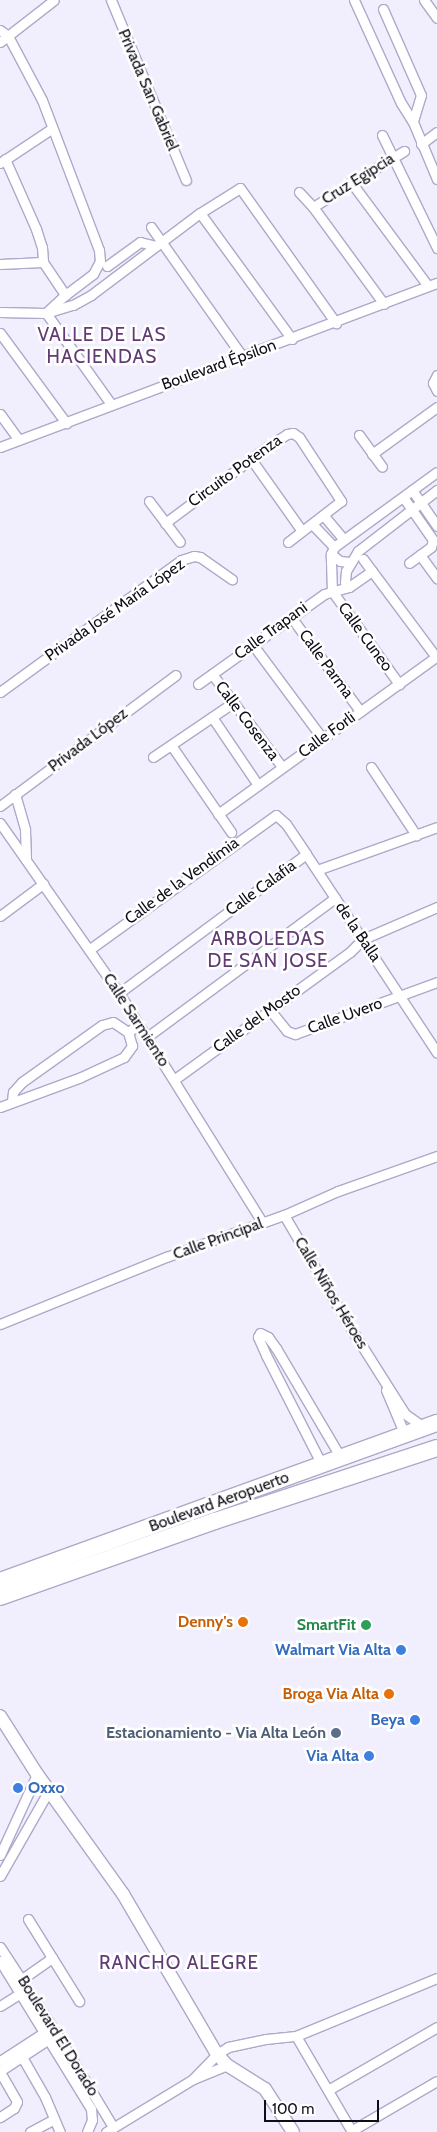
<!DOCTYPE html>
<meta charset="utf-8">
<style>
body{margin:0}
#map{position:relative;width:437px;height:2132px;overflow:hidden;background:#f1effd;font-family:Cabin,sans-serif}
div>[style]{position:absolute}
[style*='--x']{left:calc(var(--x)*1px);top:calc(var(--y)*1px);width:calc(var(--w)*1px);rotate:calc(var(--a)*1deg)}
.roads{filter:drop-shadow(1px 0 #ada9c9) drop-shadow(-1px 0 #ada9c9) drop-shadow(0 1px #ada9c9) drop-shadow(0 -1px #ada9c9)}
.street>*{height:9px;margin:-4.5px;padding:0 4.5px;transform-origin:4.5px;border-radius:4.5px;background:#fff}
.secondary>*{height:12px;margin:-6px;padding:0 6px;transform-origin:6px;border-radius:6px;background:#fff}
.highway>*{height:16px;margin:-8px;padding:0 8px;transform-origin:8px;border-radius:8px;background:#fff}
.dots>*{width:14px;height:14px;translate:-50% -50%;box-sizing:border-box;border:2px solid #fff;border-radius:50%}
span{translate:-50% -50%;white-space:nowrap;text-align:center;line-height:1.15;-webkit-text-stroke:5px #fff;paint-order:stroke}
.street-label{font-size:16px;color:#0e0d18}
.food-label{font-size:16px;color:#c56008;font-weight:700}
.right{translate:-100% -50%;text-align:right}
.leisure-label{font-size:16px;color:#27864d;font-weight:700}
.shop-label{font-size:16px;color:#366cbe;font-weight:700}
.left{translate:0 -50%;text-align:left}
.service-label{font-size:16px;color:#4e5e75;font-weight:700}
.quarter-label{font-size:19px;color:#613b73;letter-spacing:1px}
.scale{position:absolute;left:264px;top:2100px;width:115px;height:22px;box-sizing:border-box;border:2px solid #0e0d18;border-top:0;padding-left:6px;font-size:15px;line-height:18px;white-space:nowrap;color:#0e0d18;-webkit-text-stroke:4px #fff;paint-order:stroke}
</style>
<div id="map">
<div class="roads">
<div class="street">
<i style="--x:111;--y:0;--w:195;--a:67.4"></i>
<i style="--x:354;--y:0;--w:113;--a:65.5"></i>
<i style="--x:401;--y:103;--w:22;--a:58"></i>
<i style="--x:413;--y:122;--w:62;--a:67.2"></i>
<i style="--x:424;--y:0;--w:22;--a:54"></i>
<i style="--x:383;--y:9;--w:94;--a:66.2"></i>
<i style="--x:421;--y:95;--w:28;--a:107"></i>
<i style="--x:0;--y:30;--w:10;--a:37"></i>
<i style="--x:8;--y:36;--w:72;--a:62"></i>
<i style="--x:42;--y:100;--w:160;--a:69.2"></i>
<i style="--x:99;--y:250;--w:11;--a:85"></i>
<i style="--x:100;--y:261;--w:15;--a:118"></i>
<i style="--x:93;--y:274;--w:35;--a:143"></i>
<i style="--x:65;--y:295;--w:26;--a:137"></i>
<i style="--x:46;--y:313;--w:112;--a:54.5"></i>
<i style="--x:0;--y:42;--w:68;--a:-37.9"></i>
<i style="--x:382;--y:135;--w:126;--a:64"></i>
<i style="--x:421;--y:144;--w:20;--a:-37"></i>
<i style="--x:5;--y:159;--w:77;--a:66.1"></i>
<i style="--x:36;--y:229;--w:19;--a:72"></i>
<i style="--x:42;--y:247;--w:15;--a:86"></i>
<i style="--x:0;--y:163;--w:61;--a:-33.7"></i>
<i style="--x:351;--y:182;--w:129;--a:53.5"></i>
<i style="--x:299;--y:192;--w:21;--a:47"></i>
<i style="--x:313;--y:207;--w:120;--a:53.8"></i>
<i style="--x:313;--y:207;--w:107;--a:-31.6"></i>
<i style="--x:200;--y:213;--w:156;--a:53.9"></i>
<i style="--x:151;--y:227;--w:158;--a:54.8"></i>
<i style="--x:0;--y:264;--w:43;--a:-2.7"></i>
<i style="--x:43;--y:262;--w:40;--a:56"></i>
<i style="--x:107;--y:266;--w:41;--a:-36"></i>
<i style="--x:140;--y:242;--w:16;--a:14"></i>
<i style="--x:0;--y:312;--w:46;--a:1.2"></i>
<i style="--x:46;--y:313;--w:28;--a:-17"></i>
<i style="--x:73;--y:305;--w:21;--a:-29"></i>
<i style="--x:91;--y:295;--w:136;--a:-37"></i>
<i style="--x:200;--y:213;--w:47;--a:-32"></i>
<i style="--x:240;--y:188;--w:166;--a:54.6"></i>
<i style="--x:0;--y:333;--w:112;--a:53.7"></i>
<i style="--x:437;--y:375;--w:9;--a:117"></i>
<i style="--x:433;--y:383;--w:9;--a:63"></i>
<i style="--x:0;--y:414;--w:32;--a:54"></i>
<i style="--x:359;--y:435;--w:39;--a:54"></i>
<i style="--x:0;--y:447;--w:467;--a:-20.6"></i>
<i style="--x:372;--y:454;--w:80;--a:-35.9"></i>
<i style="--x:251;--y:459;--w:88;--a:54.7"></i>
<i style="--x:412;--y:490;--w:44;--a:55.2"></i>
<i style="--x:403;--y:497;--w:52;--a:55.1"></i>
<i style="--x:433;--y:540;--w:7;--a:106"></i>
<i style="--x:431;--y:547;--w:27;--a:144"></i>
<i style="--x:149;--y:501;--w:51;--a:52.9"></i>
<i style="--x:324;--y:516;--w:30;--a:50"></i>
<i style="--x:165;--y:523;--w:127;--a:-36.7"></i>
<i style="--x:267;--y:447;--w:24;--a:-33"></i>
<i style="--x:287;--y:434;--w:6;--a:-9"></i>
<i style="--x:293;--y:433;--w:7;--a:34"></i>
<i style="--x:299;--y:437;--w:77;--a:56.7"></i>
<i style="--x:341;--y:501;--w:67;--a:142.3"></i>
<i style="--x:312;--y:524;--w:32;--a:46"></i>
<i style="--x:331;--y:554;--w:11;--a:38"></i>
<i style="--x:340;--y:561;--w:10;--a:6"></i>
<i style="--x:420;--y:555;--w:29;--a:54"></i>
<i style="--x:363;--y:559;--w:122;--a:53.3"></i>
<i style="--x:349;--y:587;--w:6;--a:-129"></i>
<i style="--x:345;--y:582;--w:11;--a:-85"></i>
<i style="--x:346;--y:571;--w:23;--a:-59"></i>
<i style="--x:358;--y:551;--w:100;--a:-37.7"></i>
<i style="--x:332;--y:591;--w:37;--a:-92"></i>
<i style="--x:331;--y:554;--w:8;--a:-67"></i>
<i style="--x:334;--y:547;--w:127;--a:-36.1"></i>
<i style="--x:332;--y:591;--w:115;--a:54.2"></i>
<i style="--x:291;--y:617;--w:117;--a:53.7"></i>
<i style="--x:253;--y:645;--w:116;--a:53.4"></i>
<i style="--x:212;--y:674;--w:116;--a:53"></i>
<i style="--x:198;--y:684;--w:155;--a:-35.5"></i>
<i style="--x:324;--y:594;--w:26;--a:-16"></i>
<i style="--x:349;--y:587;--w:28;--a:-35"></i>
<i style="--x:0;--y:692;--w:224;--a:-36.1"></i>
<i style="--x:181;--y:560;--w:14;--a:-17"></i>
<i style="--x:194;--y:556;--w:6;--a:9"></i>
<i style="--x:200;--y:557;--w:39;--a:35"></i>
<i style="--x:212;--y:717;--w:82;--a:55.9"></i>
<i style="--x:171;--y:745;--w:106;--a:55.4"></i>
<i style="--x:153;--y:757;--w:98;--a:-34.2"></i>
<i style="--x:371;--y:767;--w:82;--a:56.5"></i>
<i style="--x:15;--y:794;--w:37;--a:74"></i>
<i style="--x:25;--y:830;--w:30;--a:88"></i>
<i style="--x:0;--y:806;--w:219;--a:-36.7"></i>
<i style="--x:218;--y:814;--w:270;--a:-35.8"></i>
<i style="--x:0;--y:823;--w:208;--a:55"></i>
<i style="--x:119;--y:993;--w:270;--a:58"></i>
<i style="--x:317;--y:870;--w:127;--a:-19.7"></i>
<i style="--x:0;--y:916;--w:54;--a:-36.7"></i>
<i style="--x:90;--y:949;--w:229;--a:-35.8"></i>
<i style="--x:276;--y:815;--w:13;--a:42"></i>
<i style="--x:286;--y:824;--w:36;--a:56"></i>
<i style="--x:306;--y:854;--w:238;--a:56.6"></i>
<i style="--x:119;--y:993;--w:233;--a:-36.6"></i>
<i style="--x:270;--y:1010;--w:27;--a:51"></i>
<i style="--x:287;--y:1031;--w:9;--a:21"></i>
<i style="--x:295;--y:1034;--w:151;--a:-20.1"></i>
<i style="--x:147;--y:1037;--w:234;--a:-36.5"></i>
<i style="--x:175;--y:1079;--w:216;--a:-36"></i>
<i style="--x:350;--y:952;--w:18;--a:-45"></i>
<i style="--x:363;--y:939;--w:81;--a:-23.4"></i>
<i style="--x:12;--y:1101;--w:9;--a:-84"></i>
<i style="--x:13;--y:1092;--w:13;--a:-48"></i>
<i style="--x:22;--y:1082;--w:98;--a:-35.5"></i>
<i style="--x:102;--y:1025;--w:11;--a:-15"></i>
<i style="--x:113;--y:1022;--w:18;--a:34"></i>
<i style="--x:0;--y:1107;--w:86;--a:-20.3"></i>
<i style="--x:81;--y:1077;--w:47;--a:-24.9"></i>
<i style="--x:124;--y:1057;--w:14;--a:-54"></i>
<i style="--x:132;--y:1046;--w:15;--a:-106"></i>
<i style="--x:128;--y:1032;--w:12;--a:-35"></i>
<i style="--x:284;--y:1215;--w:121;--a:59.6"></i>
<i style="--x:345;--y:1319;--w:112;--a:57.7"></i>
<i style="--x:405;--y:1414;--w:24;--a:35"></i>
<i style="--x:0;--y:1324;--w:179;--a:-22"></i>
<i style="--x:166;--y:1257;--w:125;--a:-19.6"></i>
<i style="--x:284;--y:1215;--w:59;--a:-24"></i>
<i style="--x:338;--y:1191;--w:105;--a:-19.5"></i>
<i style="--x:386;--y:1390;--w:49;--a:67.1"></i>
<i style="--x:322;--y:1465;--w:123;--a:-117"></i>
<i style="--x:266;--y:1355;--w:20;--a:-114"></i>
<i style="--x:258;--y:1337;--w:4;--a:-63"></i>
<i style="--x:260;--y:1333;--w:9;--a:27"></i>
<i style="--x:268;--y:1337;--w:14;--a:54"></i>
<i style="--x:276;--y:1348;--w:128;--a:59.4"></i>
<i style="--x:0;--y:1855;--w:89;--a:-65.4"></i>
<i style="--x:0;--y:1876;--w:99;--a:-60.3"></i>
<i style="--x:28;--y:1919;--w:97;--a:58.1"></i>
<i style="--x:0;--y:1947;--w:104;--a:56.8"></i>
<i style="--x:57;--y:2034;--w:109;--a:58.9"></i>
<i style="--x:0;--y:1961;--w:174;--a:58.4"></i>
<i style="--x:91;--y:2109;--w:11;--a:85"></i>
<i style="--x:92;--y:2120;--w:13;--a:113"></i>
<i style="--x:22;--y:1979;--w:37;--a:-35"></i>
<i style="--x:0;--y:2006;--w:28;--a:-32"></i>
<i style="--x:296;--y:2036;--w:111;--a:59.7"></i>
<i style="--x:22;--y:2057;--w:46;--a:60.1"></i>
<i style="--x:45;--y:2097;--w:38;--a:67"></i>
<i style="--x:0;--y:2061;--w:57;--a:-32.9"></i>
<i style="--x:0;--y:2071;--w:62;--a:-33.2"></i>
<i style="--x:0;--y:2072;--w:34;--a:60"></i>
<i style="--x:17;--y:2102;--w:7;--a:117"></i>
<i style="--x:14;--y:2108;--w:17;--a:147"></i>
<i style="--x:193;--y:2079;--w:35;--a:-46"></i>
<i style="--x:217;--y:2054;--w:13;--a:-32"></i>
<i style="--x:228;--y:2047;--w:39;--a:-12"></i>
<i style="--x:266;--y:2039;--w:30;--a:-6"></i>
<i style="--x:296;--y:2036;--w:152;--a:-22.4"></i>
<i style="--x:328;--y:2090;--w:126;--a:-30"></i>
<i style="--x:351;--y:2131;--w:99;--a:-30.2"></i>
<i style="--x:30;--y:2132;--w:27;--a:-28"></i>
<i style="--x:106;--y:2132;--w:102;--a:-31.3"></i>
<i style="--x:193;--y:2079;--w:37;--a:-22"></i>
</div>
<div class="secondary">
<i style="--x:0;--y:1716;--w:69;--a:57.5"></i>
<i style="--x:37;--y:1774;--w:148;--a:54.4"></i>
<i style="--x:123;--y:1894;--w:186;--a:59.6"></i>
<i style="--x:217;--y:2054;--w:15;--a:48"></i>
<i style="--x:227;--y:2065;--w:45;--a:32.3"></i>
<i style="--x:265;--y:2089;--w:51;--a:56.9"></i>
</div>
<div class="highway">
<i style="--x:0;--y:1581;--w:465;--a:-19.9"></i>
<i style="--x:0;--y:1597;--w:228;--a:-19.5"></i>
<i style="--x:215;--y:1521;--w:234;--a:-18.2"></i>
</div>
</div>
<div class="dots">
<i style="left:243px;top:1622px;background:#e8710a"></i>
<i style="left:366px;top:1625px;background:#2e9e5b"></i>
<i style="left:401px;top:1650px;background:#3f7fe0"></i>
<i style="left:389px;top:1694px;background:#e8710a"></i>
<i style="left:415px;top:1720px;background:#3f7fe0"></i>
<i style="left:336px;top:1733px;background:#5c6f8a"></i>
<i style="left:369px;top:1756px;background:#3f7fe0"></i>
<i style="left:18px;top:1788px;background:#3f7fe0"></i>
</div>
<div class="street-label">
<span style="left:148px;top:90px;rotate:67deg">Privada San Gabriel</span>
<span style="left:358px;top:179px;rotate:-32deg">Cruz Egipcia</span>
<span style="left:219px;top:365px;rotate:-20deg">Boulevard Épsilon</span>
<span style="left:235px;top:471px;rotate:-36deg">Circuito Potenza</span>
<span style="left:115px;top:610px;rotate:-35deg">Privada José María López</span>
<span style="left:271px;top:631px;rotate:-36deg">Calle Trapani</span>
<span style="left:365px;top:637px;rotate:54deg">Calle Cuneo</span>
<span style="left:326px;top:664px;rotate:54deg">Calle Parma</span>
<span style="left:247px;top:721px;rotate:53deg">Calle Cosenza</span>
<span style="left:327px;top:735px;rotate:-36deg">Calle Forli</span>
<span style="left:88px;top:740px;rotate:-37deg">Privada López</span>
<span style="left:182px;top:881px;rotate:-36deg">Calle de la Vendimia</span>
<span style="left:261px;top:888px;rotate:-36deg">Calle Calafia</span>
<span style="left:358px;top:932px;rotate:56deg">de la Balla</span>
<span style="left:345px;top:1016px;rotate:-20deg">Calle Uvero</span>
<span style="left:257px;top:1019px;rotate:-36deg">Calle del Mosto</span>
<span style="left:136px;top:1020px;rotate:57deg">Calle Sarmiento</span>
<span style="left:218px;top:1239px;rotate:-20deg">Calle Principal</span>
<span style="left:331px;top:1293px;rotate:59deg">Calle Niños Héroes</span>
<span style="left:219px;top:1502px;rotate:-20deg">Boulevard Aeropuerto</span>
<span style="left:58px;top:2036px;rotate:58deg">Boulevard El Dorado</span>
</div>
<div class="food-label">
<span class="right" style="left:233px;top:1622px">Denny's</span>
<span class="right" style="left:379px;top:1694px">Broga Via Alta</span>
</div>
<div class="leisure-label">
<span class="right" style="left:356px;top:1625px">SmartFit</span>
</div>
<div class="shop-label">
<span class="right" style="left:391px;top:1650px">Walmart Via Alta</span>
<span class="right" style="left:405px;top:1720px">Beya</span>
<span class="right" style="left:359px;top:1756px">Via Alta</span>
<span class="left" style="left:28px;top:1788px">Oxxo</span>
</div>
<div class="service-label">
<span class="right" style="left:326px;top:1733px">Estacionamiento - Via Alta León</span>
</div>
<div class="quarter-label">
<span style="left:102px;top:346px">VALLE DE LAS<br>HACIENDAS</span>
<span style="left:268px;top:950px">ARBOLEDAS<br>DE SAN JOSE</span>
<span style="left:179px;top:1963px">RANCHO ALEGRE</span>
</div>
<div class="scale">100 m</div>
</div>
